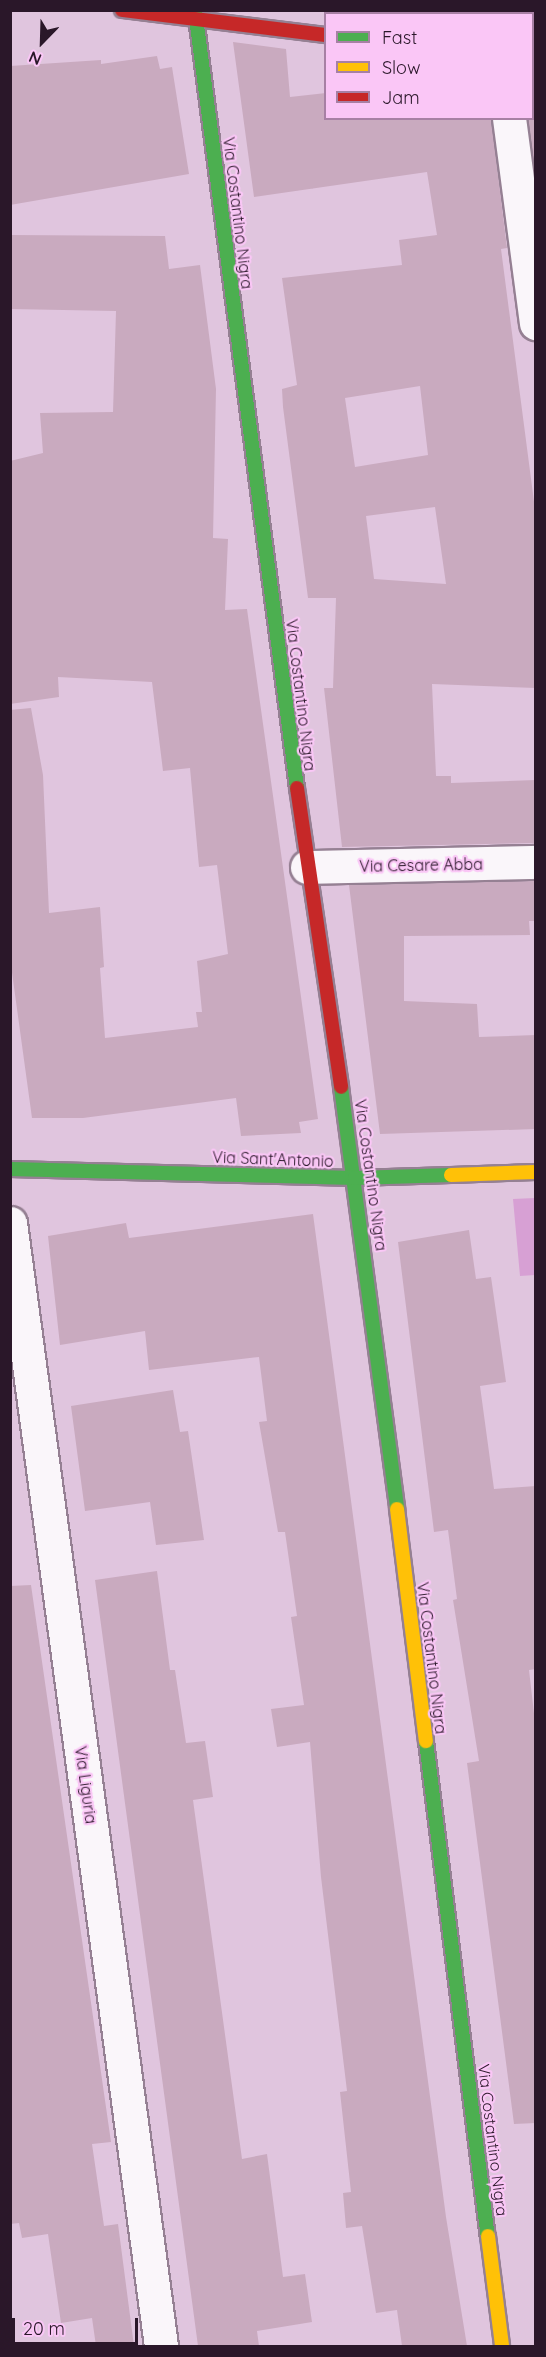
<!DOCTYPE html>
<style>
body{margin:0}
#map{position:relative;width:546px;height:2357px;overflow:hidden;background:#e0c5de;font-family:Quicksand,sans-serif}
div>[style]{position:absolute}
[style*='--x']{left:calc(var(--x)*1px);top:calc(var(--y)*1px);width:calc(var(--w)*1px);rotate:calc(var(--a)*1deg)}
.green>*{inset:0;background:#d7a0d4}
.building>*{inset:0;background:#c9aabf}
.roads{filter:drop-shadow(2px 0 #958093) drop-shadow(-2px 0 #958093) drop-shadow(0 2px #958093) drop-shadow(0 -2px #958093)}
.street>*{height:33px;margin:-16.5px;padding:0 16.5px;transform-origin:16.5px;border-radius:16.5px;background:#faf6fa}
.fast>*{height:14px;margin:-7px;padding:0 7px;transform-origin:7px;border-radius:7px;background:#4caf50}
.slow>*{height:14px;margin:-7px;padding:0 7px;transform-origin:7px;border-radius:7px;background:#ffc107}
.jam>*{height:14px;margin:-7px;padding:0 7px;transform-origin:7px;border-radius:7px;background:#c62828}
span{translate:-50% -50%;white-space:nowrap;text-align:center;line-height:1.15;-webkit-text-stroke:4.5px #fac6f6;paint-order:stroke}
.street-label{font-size:16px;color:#2a1729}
.frame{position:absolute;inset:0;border:12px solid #2a1729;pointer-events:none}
.legend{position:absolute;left:324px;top:12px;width:210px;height:108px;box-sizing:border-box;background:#fac6f6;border:2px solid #a780a4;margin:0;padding:8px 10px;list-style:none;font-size:18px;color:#2a1729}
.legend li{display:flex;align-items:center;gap:12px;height:30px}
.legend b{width:30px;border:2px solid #a780a4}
.north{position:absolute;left:12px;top:12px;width:60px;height:60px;-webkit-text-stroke:4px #fac6f6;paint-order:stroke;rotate:203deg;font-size:16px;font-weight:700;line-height:24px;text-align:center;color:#2a1729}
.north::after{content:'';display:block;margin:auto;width:21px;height:27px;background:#2a1729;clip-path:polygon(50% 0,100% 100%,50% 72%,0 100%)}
.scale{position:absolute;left:12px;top:2318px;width:126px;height:27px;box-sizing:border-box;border:3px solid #2a1729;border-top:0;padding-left:8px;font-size:18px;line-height:21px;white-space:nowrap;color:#2a1729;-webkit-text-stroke:4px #fac6f6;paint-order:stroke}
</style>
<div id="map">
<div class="green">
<i style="clip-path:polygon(535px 1198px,535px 1275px,520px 1276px,513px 1199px)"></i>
</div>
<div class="building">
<i style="clip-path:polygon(evenodd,233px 42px,286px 49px,290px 97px,326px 93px,326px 118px,491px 118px,507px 248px,501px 249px,536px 517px,536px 688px,432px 684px,436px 776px,451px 776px,451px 783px,536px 780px,536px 843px,342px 847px,324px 688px,333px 688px,336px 598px,308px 598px,283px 407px,282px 389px,297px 385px,282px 278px,402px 265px,399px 240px,437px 235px,427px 172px,254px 197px,233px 42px,420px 386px,428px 455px,355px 467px,345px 398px,420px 386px,233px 42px,435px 507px,446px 584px,374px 579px,366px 516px,435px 507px)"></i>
<i style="clip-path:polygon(157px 56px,160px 69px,172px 67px,189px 174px,10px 205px,10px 66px,101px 60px,101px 64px)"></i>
<i style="clip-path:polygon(528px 118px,536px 118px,536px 176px)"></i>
<i style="clip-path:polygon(10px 235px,165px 236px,169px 269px,200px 265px,216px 389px,213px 538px,228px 539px,225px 610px,247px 609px,318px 1119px,299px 1122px,301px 1133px,241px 1136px,236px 1098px,83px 1118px,32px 1118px,10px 958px,10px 710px,31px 708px,43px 775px,49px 913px,100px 907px,104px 967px,100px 968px,105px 1038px,198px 1027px,196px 1012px,202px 1012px,197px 961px,228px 954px,217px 865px,199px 867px,190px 768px,163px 771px,152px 682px,58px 677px,59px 697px,10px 704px,10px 461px,43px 453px,40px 413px,113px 412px,116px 311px,10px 309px)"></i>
<i style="clip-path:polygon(536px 881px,536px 921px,529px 921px,530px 935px,404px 936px,404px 1001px,477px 1004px,479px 1037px,536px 1035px,536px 1129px,380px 1134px,349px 885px)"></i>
<i style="clip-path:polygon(313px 1214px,446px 2217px,467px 2346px,402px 2346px,397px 2310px,376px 2313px,362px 2226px,346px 2228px,343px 2193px,351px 2192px,340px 2092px,347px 2091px,321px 1877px,310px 1742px,277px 1747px,271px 1709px,304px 1705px,291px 1617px,297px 1616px,285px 1532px,278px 1532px,259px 1422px,267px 1421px,259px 1357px,149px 1370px,145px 1331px,60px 1345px,48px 1236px,126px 1223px,129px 1238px)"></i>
<i style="clip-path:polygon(469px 1230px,476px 1279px,491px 1277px,506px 1382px,480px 1386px,494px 1489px,536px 1486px,536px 1669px,529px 1670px,536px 1731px,536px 2123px,514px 2124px,467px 1763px,479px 1761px,453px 1600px,457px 1599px,448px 1530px,434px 1532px,398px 1242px)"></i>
<i style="clip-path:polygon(173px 1390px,180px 1432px,188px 1431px,204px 1540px,156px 1545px,150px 1502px,85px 1511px,71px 1406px)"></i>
<i style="clip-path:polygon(157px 1571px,170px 1670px,175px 1670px,186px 1743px,205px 1741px,213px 1797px,193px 1800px,242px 2159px,267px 2154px,283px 2277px,305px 2274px,312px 2322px,257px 2331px,259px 2346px,198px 2346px,95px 1580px)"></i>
<i style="clip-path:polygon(31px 1585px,111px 2142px,92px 2144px,104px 2226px,118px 2224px,134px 2346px,96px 2346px,92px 2318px,61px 2323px,48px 2234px,22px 2238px,19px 2223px,10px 2224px,10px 1586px)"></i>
</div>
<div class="roads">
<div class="street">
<i style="--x:496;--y:10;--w:4;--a:76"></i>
<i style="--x:509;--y:118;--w:207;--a:82.5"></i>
<i style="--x:307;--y:867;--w:229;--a:-1.3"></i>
<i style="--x:10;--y:1223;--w:1133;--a:82.34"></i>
</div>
<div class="fast">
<i style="--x:195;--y:10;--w:785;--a:82.53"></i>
<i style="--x:341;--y:1087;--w:426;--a:82.4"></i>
<i style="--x:10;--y:1169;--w:345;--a:1.5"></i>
<i style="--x:355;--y:1178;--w:96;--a:-1.8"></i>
<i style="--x:426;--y:1741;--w:499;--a:82.9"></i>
</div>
<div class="slow">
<i style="--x:451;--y:1175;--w:85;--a:-2"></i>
<i style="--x:397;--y:1509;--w:234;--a:82.9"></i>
<i style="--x:488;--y:2236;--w:111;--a:82.7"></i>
</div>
<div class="jam">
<i style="--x:122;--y:10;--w:206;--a:7"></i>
<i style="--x:532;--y:57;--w:4;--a:14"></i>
<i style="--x:297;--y:788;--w:302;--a:81.6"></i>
</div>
</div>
<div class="street-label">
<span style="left:238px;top:213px;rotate:83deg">Via Costantino Nigra</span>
<span style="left:301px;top:695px;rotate:83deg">Via Costantino Nigra</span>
<span style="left:421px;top:865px;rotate:-1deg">Via Cesare Abba</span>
<span style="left:273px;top:1159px;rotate:2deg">Via Sant'Antonio</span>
<span style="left:371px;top:1175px;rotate:82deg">Via Costantino Nigra</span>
<span style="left:432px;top:1658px;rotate:83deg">Via Costantino Nigra</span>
<span style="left:86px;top:1785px;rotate:82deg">Via Liguria</span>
<span style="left:493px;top:2140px;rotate:83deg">Via Costantino Nigra</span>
</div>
<div class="frame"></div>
<ul class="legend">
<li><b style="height:8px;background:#4caf50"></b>Fast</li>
<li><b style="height:8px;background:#ffc107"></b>Slow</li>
<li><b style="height:8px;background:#c62828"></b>Jam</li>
</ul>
<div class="north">N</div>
<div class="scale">20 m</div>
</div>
